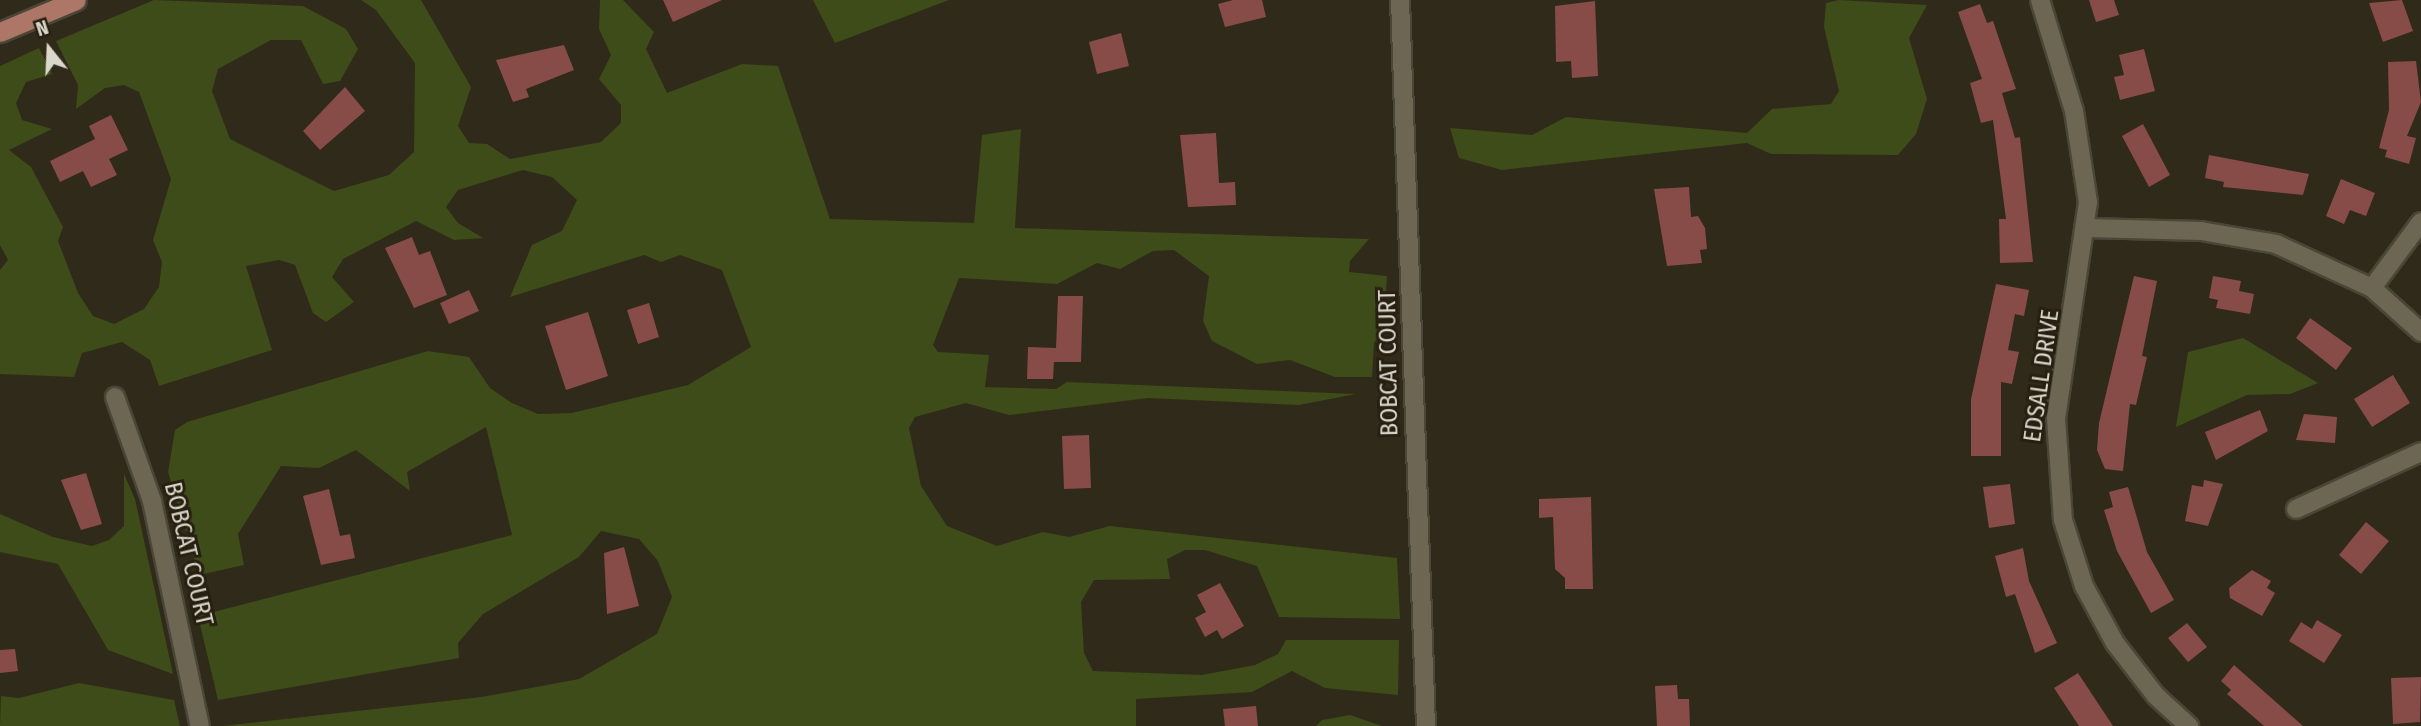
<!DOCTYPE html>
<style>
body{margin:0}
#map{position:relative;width:2421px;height:726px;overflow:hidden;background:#302a1a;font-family:"Fira Sans Condensed",sans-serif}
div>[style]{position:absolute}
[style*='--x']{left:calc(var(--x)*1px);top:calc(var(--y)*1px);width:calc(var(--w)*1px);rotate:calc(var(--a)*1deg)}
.green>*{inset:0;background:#3d4c18}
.building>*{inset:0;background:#874b48}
.roads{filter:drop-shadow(2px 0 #4a4638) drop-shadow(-2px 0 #4a4638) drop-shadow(0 2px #4a4638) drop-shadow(0 -2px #4a4638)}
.minor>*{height:18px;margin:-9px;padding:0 9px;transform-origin:9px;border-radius:9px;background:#6d6653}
.primary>*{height:19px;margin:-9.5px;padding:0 9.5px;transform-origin:9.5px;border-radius:9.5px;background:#ae7667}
span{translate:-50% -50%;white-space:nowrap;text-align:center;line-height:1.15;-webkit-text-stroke:6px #272011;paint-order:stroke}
.street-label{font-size:24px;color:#dad7cc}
.north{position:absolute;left:14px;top:14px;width:70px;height:70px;-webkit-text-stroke:5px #272011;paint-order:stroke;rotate:342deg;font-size:19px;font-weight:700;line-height:28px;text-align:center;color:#dad7cc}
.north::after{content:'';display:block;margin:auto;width:24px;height:32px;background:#dad7cc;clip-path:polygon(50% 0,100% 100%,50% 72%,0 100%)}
</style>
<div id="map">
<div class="green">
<i style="clip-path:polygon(154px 0,303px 6px,346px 29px,358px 49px,340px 81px,323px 84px,301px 40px,271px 40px,218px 69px,212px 91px,230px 139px,334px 191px,389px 175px,414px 152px,415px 63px,376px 10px,361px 0,421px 0,471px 87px,458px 126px,469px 143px,487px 144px,510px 159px,601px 142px,621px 123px,621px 105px,599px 79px,611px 55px,599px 29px,600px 0,623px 0,654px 32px,646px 49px,667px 93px,742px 64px,778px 66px,830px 219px,974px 223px,982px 135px,1021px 129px,1015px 228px,1369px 239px,1350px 261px,1349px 272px,1387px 276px,1384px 328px,1374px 343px,1372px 377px,1335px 377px,1290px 360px,1257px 364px,1212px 341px,1203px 321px,1209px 276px,1174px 250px,1153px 251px,1120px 269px,1097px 263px,1057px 284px,959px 278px,933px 345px,938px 352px,989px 355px,985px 387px,1056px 389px,1067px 382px,1356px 394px,1299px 405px,1148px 398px,1009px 415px,966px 403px,915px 417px,909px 428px,921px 486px,947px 526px,997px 546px,1043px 532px,1069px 537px,1110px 526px,1397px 558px,1400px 619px,1279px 617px,1257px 566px,1205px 550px,1185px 550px,1167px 559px,1170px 579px,1094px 580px,1081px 602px,1084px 653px,1093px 671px,1202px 675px,1255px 665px,1278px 654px,1286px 640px,1399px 640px,1398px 695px,1325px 688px,1292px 671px,1252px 692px,1136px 699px,1136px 726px,222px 726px,482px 697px,579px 679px,657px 634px,672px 597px,658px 561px,639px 539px,601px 531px,579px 557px,483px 614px,458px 643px,459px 658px,218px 700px,198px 616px,512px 535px,486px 427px,407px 472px,410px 491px,356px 450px,319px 468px,281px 466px,238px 534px,244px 565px,199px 575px,168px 472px,175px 430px,187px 422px,428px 351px,469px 357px,490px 388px,512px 403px,538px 414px,572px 413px,688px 385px,751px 347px,722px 270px,680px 255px,661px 262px,644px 255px,510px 297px,532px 245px,562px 231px,577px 200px,552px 177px,523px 170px,458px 190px,446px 207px,458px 223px,483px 238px,454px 240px,416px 221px,343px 259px,332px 277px,354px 302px,326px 322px,313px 313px,295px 265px,279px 260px,246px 266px,272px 350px,159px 386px,150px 360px,122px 342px,82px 353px,74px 377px,0 374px,0 270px,8px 260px,0 245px,0 66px,39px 48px,52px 74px,26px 82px,16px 103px,22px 120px,52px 129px,9px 150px,31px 167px,63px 227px,58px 241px,78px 293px,93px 316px,114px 324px,144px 309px,159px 287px,162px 262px,153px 240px,171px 179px,139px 92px,124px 85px,105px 88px,76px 109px,78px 85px,56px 41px)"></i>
<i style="clip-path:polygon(813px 0,949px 0,835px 43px)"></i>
<i style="clip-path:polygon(1839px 0,1927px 5px,1909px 38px,1927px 99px,1916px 134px,1898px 155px,1771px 154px,1747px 143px,1502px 170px,1459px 158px,1450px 128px,1532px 135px,1566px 117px,1747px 133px,1772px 109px,1831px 104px,1839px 91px,1824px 27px,1826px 3px)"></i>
<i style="clip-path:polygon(2243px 338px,2318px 383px,2290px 394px,2247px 395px,2176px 427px,2188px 352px)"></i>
<i style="clip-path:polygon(124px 474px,135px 499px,173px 674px,108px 650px,58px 564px,0 552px,0 514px,53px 537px,92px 546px,109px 540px,124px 526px)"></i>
<i style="clip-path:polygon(79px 683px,174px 700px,180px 726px,0 726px,1px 696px,19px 698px)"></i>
<i style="clip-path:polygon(1350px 715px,1382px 726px,1316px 726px,1322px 720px)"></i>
</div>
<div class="building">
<i style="clip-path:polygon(663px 0,722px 0,673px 22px)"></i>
<i style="clip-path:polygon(1233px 0,1262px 0,1266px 17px,1225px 27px,1218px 4px)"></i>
<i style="clip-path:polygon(2089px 0,2114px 0,2119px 15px,2096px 22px)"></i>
<i style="clip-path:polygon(2402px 0,2413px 31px,2383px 42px,2369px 3px)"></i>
<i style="clip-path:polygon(1595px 1px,1598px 76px,1572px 78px,1571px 61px,1556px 62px,1555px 6px)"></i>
<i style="clip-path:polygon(1980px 4px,1987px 23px,1993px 21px,2016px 89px,2002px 93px,2015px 138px,2020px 137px,2033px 262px,2000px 263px,1999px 219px,2006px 219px,1993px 120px,1981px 123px,1970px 83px,1982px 79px,1958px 12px)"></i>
<i style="clip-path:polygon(1121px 33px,1129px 66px,1097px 74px,1089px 42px)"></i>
<i style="clip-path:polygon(564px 45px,574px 70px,526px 89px,529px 97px,513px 102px,496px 60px)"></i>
<i style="clip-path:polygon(2144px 49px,2155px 91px,2120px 100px,2114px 77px,2124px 75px,2119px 55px)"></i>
<i style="clip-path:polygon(2416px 61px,2421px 102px,2407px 136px,2416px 138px,2409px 164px,2385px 157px,2387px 150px,2379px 148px,2389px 110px,2388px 62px)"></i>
<i style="clip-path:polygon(345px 87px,365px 111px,320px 150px,303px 131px)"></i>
<i style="clip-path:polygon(111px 115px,128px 150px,109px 159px,117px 175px,91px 187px,83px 171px,60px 182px,50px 161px,95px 139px,89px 126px)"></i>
<i style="clip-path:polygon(2143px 124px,2170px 175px,2149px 187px,2122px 136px)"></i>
<i style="clip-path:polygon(1216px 133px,1219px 183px,1235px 182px,1236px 205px,1188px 207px,1180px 135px)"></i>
<i style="clip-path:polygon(2209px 155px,2309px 174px,2303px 195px,2223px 187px,2224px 182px,2205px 178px)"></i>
<i style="clip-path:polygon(2341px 179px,2375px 193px,2366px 216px,2350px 210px,2344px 224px,2326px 216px)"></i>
<i style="clip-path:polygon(1689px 187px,1691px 217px,1698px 216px,1705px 228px,1707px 249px,1700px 250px,1702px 263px,1667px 266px,1654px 189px)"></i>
<i style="clip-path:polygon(412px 237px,419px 255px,430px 251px,447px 295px,414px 308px,385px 248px)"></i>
<i style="clip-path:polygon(2134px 276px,2157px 281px,2142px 356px,2147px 357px,2136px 405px,2130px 404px,2123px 471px,2105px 469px,2097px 450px,2099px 423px)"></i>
<i style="clip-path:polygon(2213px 276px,2241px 281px,2239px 291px,2254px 294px,2250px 314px,2216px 308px,2218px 300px,2209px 298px)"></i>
<i style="clip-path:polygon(1996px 284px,2029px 290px,2024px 316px,2015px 314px,2008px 350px,2019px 352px,2012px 384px,2001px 382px,2001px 456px,1971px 456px,1971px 399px)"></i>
<i style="clip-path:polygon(469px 290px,479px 311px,449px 324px,440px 303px)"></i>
<i style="clip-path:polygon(1058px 296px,1083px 296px,1081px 362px,1054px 362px,1053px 379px,1027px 379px,1028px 347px,1056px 348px)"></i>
<i style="clip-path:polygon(649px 303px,659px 337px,638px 344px,627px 310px)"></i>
<i style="clip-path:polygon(588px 312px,608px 376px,566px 390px,545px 326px)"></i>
<i style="clip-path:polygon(2310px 318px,2352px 348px,2336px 370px,2296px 338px)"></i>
<i style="clip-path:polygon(2393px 375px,2410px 403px,2372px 427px,2354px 399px)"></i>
<i style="clip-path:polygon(2260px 410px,2268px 431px,2216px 460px,2205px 432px)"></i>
<i style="clip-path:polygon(2304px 414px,2337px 417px,2335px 443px,2296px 440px)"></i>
<i style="clip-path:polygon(1089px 435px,1091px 488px,1064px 489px,1062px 436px)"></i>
<i style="clip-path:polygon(86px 473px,102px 524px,81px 530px,61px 480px)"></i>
<i style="clip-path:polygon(2204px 480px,2223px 484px,2208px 526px,2185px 521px,2192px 485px,2203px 487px)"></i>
<i style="clip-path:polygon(2010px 484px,2015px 524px,1989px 528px,1983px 487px)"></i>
<i style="clip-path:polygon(2128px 487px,2147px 552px,2174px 600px,2151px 613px,2117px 551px,2104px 510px,2113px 507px,2109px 492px)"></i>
<i style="clip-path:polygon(329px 489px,340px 536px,350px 534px,355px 558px,321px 565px,303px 496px)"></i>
<i style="clip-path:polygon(1591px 497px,1593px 589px,1565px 589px,1565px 578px,1555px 569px,1553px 517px,1539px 518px,1539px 499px)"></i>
<i style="clip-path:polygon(2366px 522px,2389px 541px,2361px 574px,2339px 555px)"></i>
<i style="clip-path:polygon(624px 547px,639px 606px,607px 614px,604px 553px)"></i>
<i style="clip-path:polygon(2023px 548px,2029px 581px,2057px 643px,2035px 653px,2015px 594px,2006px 597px,1995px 556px)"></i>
<i style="clip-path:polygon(2252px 570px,2271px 581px,2267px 588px,2275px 593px,2262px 616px,2230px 598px,2229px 588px)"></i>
<i style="clip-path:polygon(1220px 583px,1244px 626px,1222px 639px,1217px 630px,1205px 637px,1195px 618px,1206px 612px,1197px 595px)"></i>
<i style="clip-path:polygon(2317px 620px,2342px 635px,2324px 663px,2289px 641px,2301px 622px,2312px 629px)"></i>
<i style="clip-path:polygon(2187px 623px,2207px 647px,2188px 662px,2168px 638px)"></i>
<i style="clip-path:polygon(15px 649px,18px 671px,0 673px,0 650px)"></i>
<i style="clip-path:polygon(2234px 665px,2303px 726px,2264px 726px,2227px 694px,2231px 690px,2221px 681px)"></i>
<i style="clip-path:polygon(2078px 673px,2113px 726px,2079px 726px,2054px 688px)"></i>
<i style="clip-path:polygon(2421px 677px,2420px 722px,2393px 724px,2391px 678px)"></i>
<i style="clip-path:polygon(1677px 685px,1678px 699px,1689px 699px,1690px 726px,1657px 726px,1655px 686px)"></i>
<i style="clip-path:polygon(1256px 706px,1258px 726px,1225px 726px,1223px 709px)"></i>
</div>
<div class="roads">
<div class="minor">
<i style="--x:1400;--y:0;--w:726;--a:87.95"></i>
<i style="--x:2040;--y:0;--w:116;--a:73"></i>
<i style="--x:2074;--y:111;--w:92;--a:81.3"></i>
<i style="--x:2088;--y:202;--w:218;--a:98.4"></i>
<i style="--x:2056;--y:418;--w:102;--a:86.1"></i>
<i style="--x:2063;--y:520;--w:69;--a:72.3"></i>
<i style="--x:2084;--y:586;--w:65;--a:61.5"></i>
<i style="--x:2115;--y:643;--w:67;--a:52.3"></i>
<i style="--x:2156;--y:696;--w:45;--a:42.3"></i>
<i style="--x:2088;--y:228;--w:113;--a:1.5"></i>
<i style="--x:2201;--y:231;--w:76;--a:9.8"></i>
<i style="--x:2276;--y:244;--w:106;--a:24.6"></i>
<i style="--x:2372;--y:288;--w:66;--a:41.9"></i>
<i style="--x:2372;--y:288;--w:82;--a:-53.4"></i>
<i style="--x:115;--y:397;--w:110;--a:70.4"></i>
<i style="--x:152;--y:501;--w:230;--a:78"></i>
<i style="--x:2296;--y:509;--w:137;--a:-24.5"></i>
</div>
<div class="primary">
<i style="--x:0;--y:32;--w:82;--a:-22.8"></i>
</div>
</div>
<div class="street-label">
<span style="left:1389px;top:363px;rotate:-91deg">BOBCAT COURT</span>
<span style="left:2042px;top:376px;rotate:-82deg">EDSALL DRIVE</span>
<span style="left:188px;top:554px;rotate:77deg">BOBCAT COURT</span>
</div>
<div class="north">N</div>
</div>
